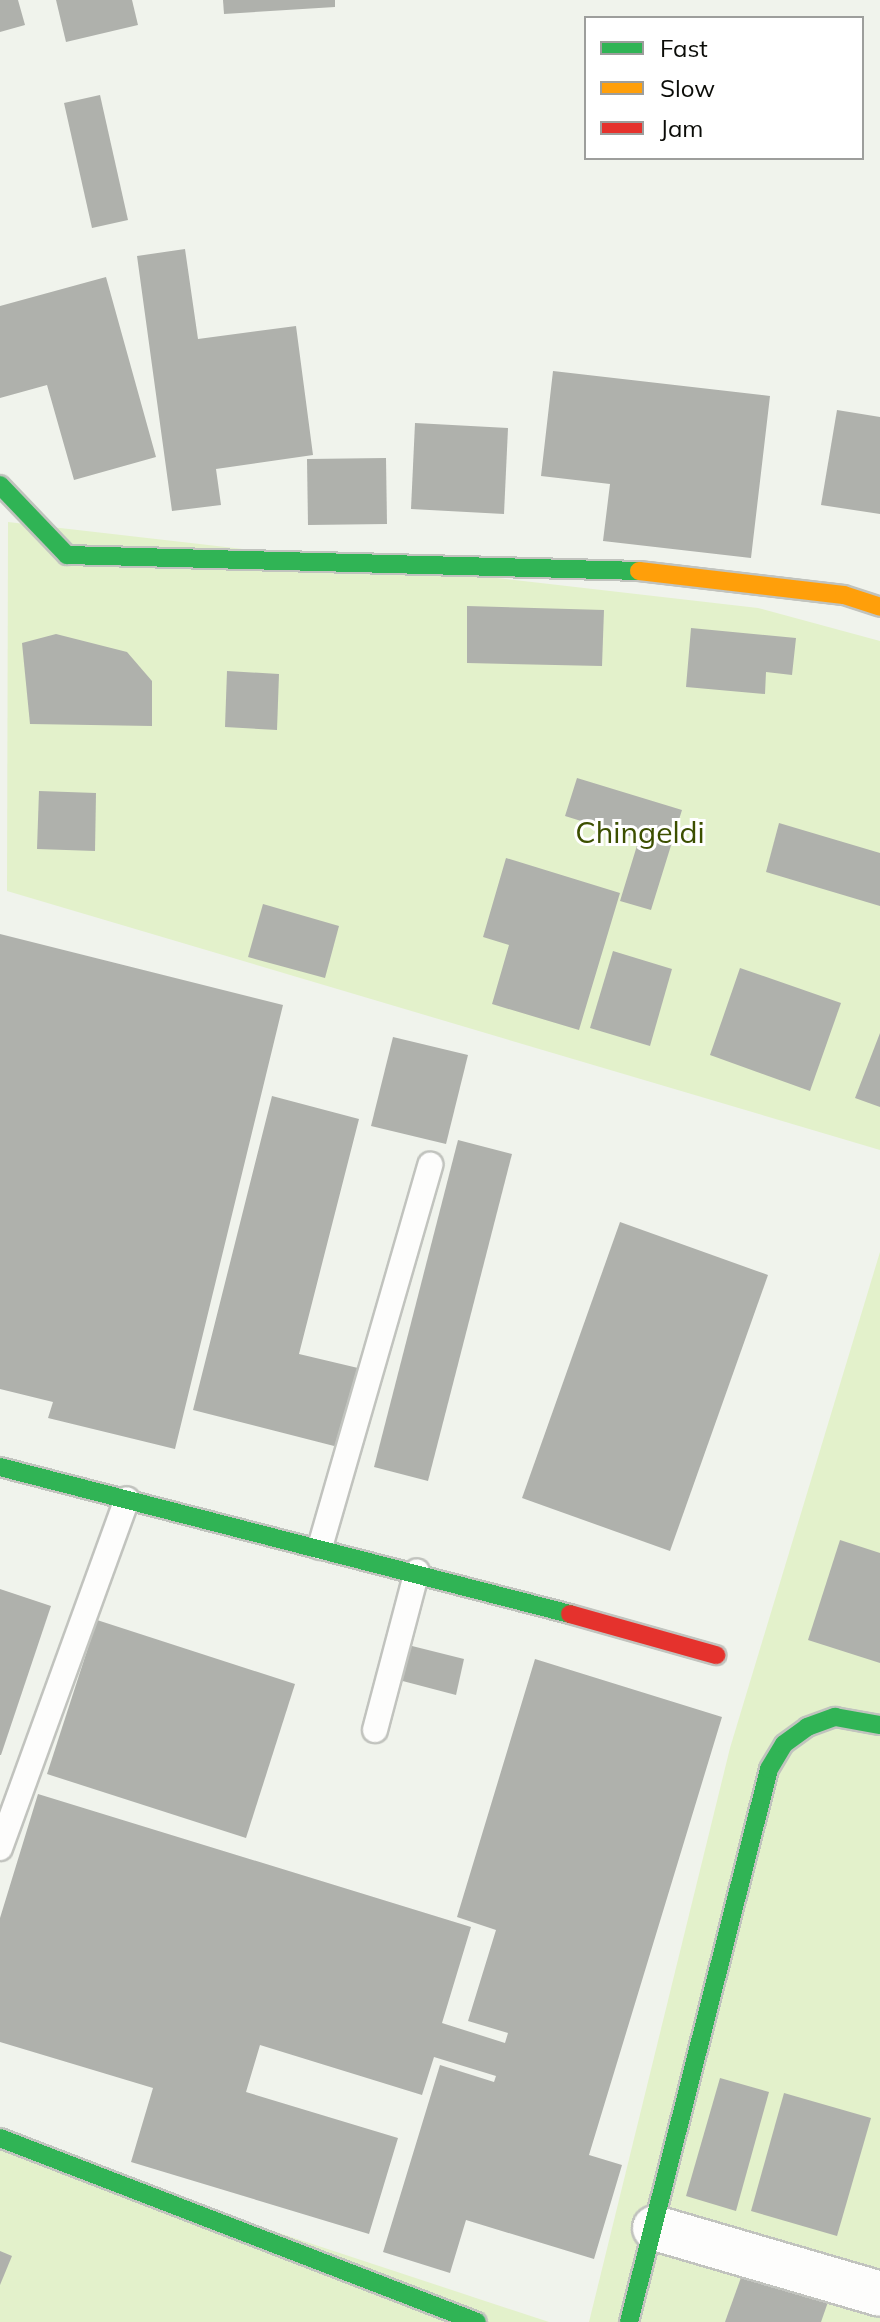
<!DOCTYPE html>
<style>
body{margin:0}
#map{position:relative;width:880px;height:2322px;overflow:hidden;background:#f0f3ec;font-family:Mulish,sans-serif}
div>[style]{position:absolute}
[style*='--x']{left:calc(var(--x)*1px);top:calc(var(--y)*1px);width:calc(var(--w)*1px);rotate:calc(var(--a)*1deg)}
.green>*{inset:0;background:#e3f1cb}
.building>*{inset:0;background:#afb1ac}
.roads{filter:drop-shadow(2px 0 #c1c3be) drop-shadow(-2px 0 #c1c3be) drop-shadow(0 2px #c1c3be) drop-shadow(0 -2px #c1c3be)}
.lane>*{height:24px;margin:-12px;padding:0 12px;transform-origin:12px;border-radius:12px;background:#fdfdfc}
.street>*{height:44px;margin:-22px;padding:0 22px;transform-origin:22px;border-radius:22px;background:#fdfdfc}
.fast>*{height:18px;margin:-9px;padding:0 9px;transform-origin:9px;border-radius:9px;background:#30b455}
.slow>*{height:18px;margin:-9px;padding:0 9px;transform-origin:9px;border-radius:9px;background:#ff9f0a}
.jam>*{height:18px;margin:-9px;padding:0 9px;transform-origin:9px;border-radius:9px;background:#e5322d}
span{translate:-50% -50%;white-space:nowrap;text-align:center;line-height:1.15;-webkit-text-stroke:6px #fff;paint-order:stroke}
.park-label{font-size:30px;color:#3c4f00}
.legend{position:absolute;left:584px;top:16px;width:280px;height:144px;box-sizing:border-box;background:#fff;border:2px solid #9d9e9c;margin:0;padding:10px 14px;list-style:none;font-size:24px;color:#0b0c08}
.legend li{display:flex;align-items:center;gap:16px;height:40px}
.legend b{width:40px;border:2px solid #9d9e9c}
</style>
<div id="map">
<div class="green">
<i style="clip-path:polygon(8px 522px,758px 608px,880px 641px,880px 1150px,7px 891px)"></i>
<i style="clip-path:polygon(880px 1252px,880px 2322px,589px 2322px,730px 1748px)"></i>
<i style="clip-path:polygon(0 2141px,549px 2322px,0 2322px)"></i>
</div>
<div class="building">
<i style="clip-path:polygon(0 0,18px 0,25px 25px,0 32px)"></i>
<i style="clip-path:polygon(56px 0,132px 0,138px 25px,66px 42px)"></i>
<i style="clip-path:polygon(223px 0,335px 0,335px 7px,224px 14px)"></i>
<i style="clip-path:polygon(100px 95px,128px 220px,92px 228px,64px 103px)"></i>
<i style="clip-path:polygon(185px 249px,198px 339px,296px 326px,313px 455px,216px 469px,221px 505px,172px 511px,137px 256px)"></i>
<i style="clip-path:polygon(106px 277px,156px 457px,74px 480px,47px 385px,0 398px,0 306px)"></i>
<i style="clip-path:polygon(553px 371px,770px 396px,751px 558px,603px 541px,610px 484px,541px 476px)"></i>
<i style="clip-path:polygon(837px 410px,880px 417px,880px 514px,821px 505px)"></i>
<i style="clip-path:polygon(415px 423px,508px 428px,504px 514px,411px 509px)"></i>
<i style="clip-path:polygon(386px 458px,387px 524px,308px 525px,307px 459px)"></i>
<i style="clip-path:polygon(467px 606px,604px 610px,602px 666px,467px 663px)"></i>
<i style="clip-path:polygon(691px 628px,796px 638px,792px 675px,766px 672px,765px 694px,686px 687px)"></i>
<i style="clip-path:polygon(56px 634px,127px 652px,152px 681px,152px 726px,30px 724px,22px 643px)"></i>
<i style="clip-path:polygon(227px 671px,279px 674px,277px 730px,225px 727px)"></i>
<i style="clip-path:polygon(577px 778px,682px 810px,651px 910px,620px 901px,639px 839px,565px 816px)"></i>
<i style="clip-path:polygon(39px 791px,96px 793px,95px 851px,37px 849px)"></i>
<i style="clip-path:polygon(779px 823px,880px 853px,880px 906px,766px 872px)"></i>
<i style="clip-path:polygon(506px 858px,620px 893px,579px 1030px,492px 1004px,509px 945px,483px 937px)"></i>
<i style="clip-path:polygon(263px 904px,339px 926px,325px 978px,248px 957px)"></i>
<i style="clip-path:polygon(0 934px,283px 1005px,175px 1449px,48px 1418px,53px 1402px,0 1389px)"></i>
<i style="clip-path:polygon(613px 951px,672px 969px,650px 1046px,590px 1028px)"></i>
<i style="clip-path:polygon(740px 968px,841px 1003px,810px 1091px,710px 1055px)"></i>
<i style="clip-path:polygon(880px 1033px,880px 1107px,855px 1098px)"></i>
<i style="clip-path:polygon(393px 1037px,468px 1055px,446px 1144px,371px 1126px)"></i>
<i style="clip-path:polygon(272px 1096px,359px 1119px,299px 1354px,358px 1368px,338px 1447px,193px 1410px)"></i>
<i style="clip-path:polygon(458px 1140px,512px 1154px,428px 1481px,374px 1467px)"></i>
<i style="clip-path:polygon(620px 1222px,768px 1275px,670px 1551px,522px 1498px)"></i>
<i style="clip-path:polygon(840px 1540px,880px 1553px,880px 1663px,808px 1640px)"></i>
<i style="clip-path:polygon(0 1589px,51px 1606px,1px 1755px,0 1755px)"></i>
<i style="clip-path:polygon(97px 1620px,295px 1684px,246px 1838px,47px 1774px)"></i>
<i style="clip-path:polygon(404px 1644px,464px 1659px,456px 1695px,395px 1679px)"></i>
<i style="clip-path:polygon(535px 1659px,722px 1717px,589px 2155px,622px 2165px,594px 2259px,466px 2220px,450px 2273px,383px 2252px,440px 2065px,494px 2082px,496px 2076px,434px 2057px,422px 2095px,260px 2045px,246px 2092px,398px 2138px,369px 2234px,131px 2162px,153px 2088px,0 2042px,0 1918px,38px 1794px,471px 1927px,442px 2023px,505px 2043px,508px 2033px,468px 2021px,496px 1930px,457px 1917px)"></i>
<i style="clip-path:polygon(720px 2078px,769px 2092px,736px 2211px,686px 2196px)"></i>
<i style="clip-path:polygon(784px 2093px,871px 2118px,837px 2236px,751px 2211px)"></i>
<i style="clip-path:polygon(0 2251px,12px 2256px,0 2285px)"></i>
<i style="clip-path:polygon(743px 2272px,828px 2302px,821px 2322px,725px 2322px)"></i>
</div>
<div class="roads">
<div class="lane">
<i style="--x:320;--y:1547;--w:398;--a:-73.9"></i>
<i style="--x:375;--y:1730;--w:164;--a:-75.2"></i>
<i style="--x:0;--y:1848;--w:371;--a:-70"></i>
</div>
<div class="street">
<i style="--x:655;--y:2228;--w:234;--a:16.3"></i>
</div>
<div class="fast">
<i style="--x:0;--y:485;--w:97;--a:46.3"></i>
<i style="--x:67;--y:555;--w:572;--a:1.6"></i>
<i style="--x:0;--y:1467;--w:589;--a:14.46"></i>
<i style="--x:0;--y:2138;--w:511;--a:21.09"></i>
<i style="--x:629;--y:2322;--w:570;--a:-75.79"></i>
<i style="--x:769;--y:1769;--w:29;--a:-59"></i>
<i style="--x:784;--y:1744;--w:29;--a:-36"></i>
<i style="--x:807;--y:1727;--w:30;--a:-20"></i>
<i style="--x:835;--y:1717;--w:46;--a:10.1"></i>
</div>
<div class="slow">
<i style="--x:639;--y:571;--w:206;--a:6.7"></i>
<i style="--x:844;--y:595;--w:38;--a:18"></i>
</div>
<div class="jam">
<i style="--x:570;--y:1614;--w:152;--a:15.7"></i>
</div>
</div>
<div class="park-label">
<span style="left:640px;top:832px">Chingeldi</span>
</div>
<ul class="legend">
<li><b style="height:10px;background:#30b455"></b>Fast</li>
<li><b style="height:10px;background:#ff9f0a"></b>Slow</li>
<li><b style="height:10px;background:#e5322d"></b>Jam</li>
</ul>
</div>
